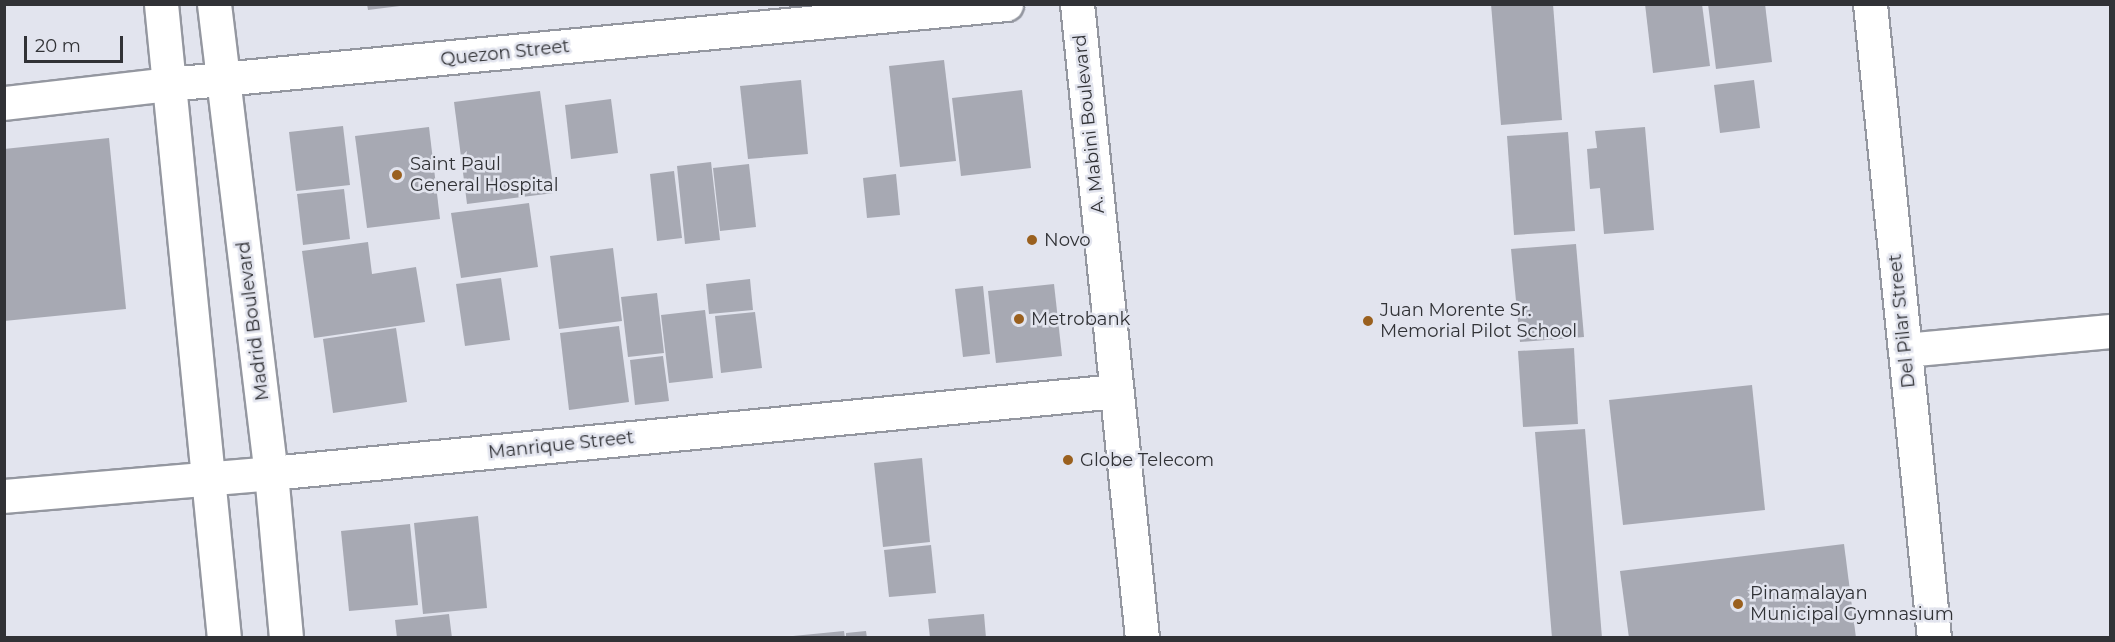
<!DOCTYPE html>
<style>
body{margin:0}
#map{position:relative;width:2115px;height:642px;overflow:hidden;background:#e2e4ee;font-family:Montserrat,sans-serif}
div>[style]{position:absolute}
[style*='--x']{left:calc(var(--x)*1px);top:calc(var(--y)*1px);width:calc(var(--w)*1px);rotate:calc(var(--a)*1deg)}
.building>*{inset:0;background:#a7a9b3}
.roads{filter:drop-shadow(2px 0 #9497a0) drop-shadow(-2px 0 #9497a0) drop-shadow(0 2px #9497a0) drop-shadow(0 -2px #9497a0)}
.street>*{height:33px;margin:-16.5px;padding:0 16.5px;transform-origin:16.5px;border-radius:16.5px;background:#fff}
.secondary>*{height:33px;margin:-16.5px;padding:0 16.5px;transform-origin:16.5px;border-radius:16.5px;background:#fff}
.dots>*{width:16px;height:16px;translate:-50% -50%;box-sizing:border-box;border:3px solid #e2e4ee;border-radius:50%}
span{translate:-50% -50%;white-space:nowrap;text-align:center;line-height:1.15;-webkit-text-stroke:5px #e2e4ee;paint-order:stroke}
.street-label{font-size:18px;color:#313236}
.poi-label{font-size:18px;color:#313236}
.left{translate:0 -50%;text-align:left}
.frame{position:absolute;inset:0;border:6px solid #313236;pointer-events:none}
.scale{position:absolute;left:24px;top:36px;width:99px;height:27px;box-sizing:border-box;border:3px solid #313236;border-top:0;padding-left:8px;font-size:18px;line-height:21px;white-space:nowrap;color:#313236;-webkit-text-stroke:4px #e2e4ee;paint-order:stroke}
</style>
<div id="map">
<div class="building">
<i style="clip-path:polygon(367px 4px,400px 4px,400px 6px,368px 10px)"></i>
<i style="clip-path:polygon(1491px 4px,1553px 4px,1562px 120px,1501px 125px)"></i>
<i style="clip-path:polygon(1645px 4px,1702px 4px,1710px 66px,1653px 73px)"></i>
<i style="clip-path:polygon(1708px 4px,1765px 4px,1772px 62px,1716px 69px)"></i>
<i style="clip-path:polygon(944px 60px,956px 161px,900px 167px,889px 66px)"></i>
<i style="clip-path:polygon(801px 80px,808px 154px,748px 159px,740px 86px)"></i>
<i style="clip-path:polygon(1754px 80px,1760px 128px,1720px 133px,1714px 85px)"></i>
<i style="clip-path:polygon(1022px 90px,1031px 168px,961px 176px,952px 98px)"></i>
<i style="clip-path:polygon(540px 91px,554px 193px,467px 204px,454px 102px)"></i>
<i style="clip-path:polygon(611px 99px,618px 153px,571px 159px,565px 105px)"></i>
<i style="clip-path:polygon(343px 126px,350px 185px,296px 191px,289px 132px)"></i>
<i style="clip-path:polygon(429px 127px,440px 219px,367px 228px,355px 136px)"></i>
<i style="clip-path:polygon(1645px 127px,1654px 230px,1604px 234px,1600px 188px,1590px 189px,1587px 149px,1597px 148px,1595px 131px)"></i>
<i style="clip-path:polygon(1568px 132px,1575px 231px,1514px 235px,1507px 136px)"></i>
<i style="clip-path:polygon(109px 138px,126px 309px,4px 321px,4px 149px)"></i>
<i style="clip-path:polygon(711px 162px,720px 240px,685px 244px,677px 166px)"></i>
<i style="clip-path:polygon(749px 164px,756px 227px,720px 231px,713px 168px)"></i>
<i style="clip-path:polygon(674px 171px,682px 238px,657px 241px,650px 174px)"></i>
<i style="clip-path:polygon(896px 174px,900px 215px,867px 218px,863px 178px)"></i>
<i style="clip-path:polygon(344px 189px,350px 239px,303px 245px,297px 194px)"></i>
<i style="clip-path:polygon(529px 203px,538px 267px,461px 278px,451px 213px)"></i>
<i style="clip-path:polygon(368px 242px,372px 274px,416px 267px,425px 322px,314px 338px,302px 251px)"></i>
<i style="clip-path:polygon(1576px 244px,1584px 337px,1520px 342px,1511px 249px)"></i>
<i style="clip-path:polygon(613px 248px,622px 321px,559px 329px,550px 256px)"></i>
<i style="clip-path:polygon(501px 278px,510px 340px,465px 346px,456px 284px)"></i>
<i style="clip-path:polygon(750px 279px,753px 310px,709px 314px,706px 284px)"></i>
<i style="clip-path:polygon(1054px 284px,1062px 356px,996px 363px,988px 291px)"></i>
<i style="clip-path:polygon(983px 286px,990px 354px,963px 357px,955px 289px)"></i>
<i style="clip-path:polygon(657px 293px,664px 353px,628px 357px,621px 297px)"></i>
<i style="clip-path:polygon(705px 310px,713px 378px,669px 383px,661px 315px)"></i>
<i style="clip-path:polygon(755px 312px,762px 368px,721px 373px,715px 316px)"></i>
<i style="clip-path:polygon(619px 326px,629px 402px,569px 410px,560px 333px)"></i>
<i style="clip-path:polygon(396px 328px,407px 402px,333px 413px,323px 339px)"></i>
<i style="clip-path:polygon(1574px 348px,1578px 424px,1523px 427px,1518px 351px)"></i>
<i style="clip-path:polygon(663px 356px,669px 401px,635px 405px,630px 360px)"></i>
<i style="clip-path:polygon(1752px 385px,1765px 510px,1623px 525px,1609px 400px)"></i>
<i style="clip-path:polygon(1585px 429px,1602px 638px,1552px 638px,1535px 432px)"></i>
<i style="clip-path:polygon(922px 458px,930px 542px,883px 547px,874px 463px)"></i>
<i style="clip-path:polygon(478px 516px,487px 608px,423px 614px,414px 523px)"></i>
<i style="clip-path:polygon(410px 524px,418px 605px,349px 611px,341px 531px)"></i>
<i style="clip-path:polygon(1844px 544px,1856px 638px,1629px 638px,1620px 571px)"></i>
<i style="clip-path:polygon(931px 545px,936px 593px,889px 597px,884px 550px)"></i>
<i style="clip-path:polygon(449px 614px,452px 638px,397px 638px,395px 620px)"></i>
<i style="clip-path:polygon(984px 614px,986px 638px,930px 638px,928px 619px)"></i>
<i style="clip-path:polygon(844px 631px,845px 638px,793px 638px,793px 636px)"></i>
<i style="clip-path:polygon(866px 631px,867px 638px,846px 638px,846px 633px)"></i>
</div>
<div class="roads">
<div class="street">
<i style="--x:1870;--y:4;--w:637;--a:84.24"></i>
<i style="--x:4;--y:103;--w:166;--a:-6.6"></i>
<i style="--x:169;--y:84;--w:841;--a:-5.46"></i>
<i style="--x:1905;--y:350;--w:206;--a:-5.3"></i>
<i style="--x:4;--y:496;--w:268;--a:-4.9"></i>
<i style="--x:271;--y:473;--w:849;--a:-5.54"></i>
</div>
<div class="secondary">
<i style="--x:161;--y:4;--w:637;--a:84.33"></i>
<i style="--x:214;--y:4;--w:472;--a:83.1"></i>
<i style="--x:271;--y:473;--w:166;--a:84.8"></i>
<i style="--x:1077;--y:4;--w:637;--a:84.15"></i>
</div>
</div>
<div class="dots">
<i style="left:397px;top:175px;background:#9a601e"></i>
<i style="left:1032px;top:240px;background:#9a601e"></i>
<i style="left:1019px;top:319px;background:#9a601e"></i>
<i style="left:1368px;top:321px;background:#9a601e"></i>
<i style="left:1068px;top:460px;background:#9a601e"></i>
<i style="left:1738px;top:604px;background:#9a601e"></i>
</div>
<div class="street-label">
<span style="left:505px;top:53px;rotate:-6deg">Quezon Street</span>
<span style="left:1089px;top:124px;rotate:-96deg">A. Mabini Boulevard</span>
<span style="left:253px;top:321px;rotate:-97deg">Madrid Boulevard</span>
<span style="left:1902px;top:321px;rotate:-96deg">Del Pilar Street</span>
<span style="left:561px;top:445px;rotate:-6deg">Manrique Street</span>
</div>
<div class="poi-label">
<span class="left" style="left:410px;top:175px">Saint Paul<br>General Hospital</span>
<span class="left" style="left:1044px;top:240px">Novo</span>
<span class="left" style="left:1380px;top:321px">Juan Morente Sr.<br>Memorial Pilot School</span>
<span class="left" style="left:1031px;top:319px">Metrobank</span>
<span class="left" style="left:1080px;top:460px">Globe Telecom</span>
<span class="left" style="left:1750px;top:604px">Pinamalayan<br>Municipal Gymnasium</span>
</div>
<div class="frame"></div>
<div class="scale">20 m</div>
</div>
